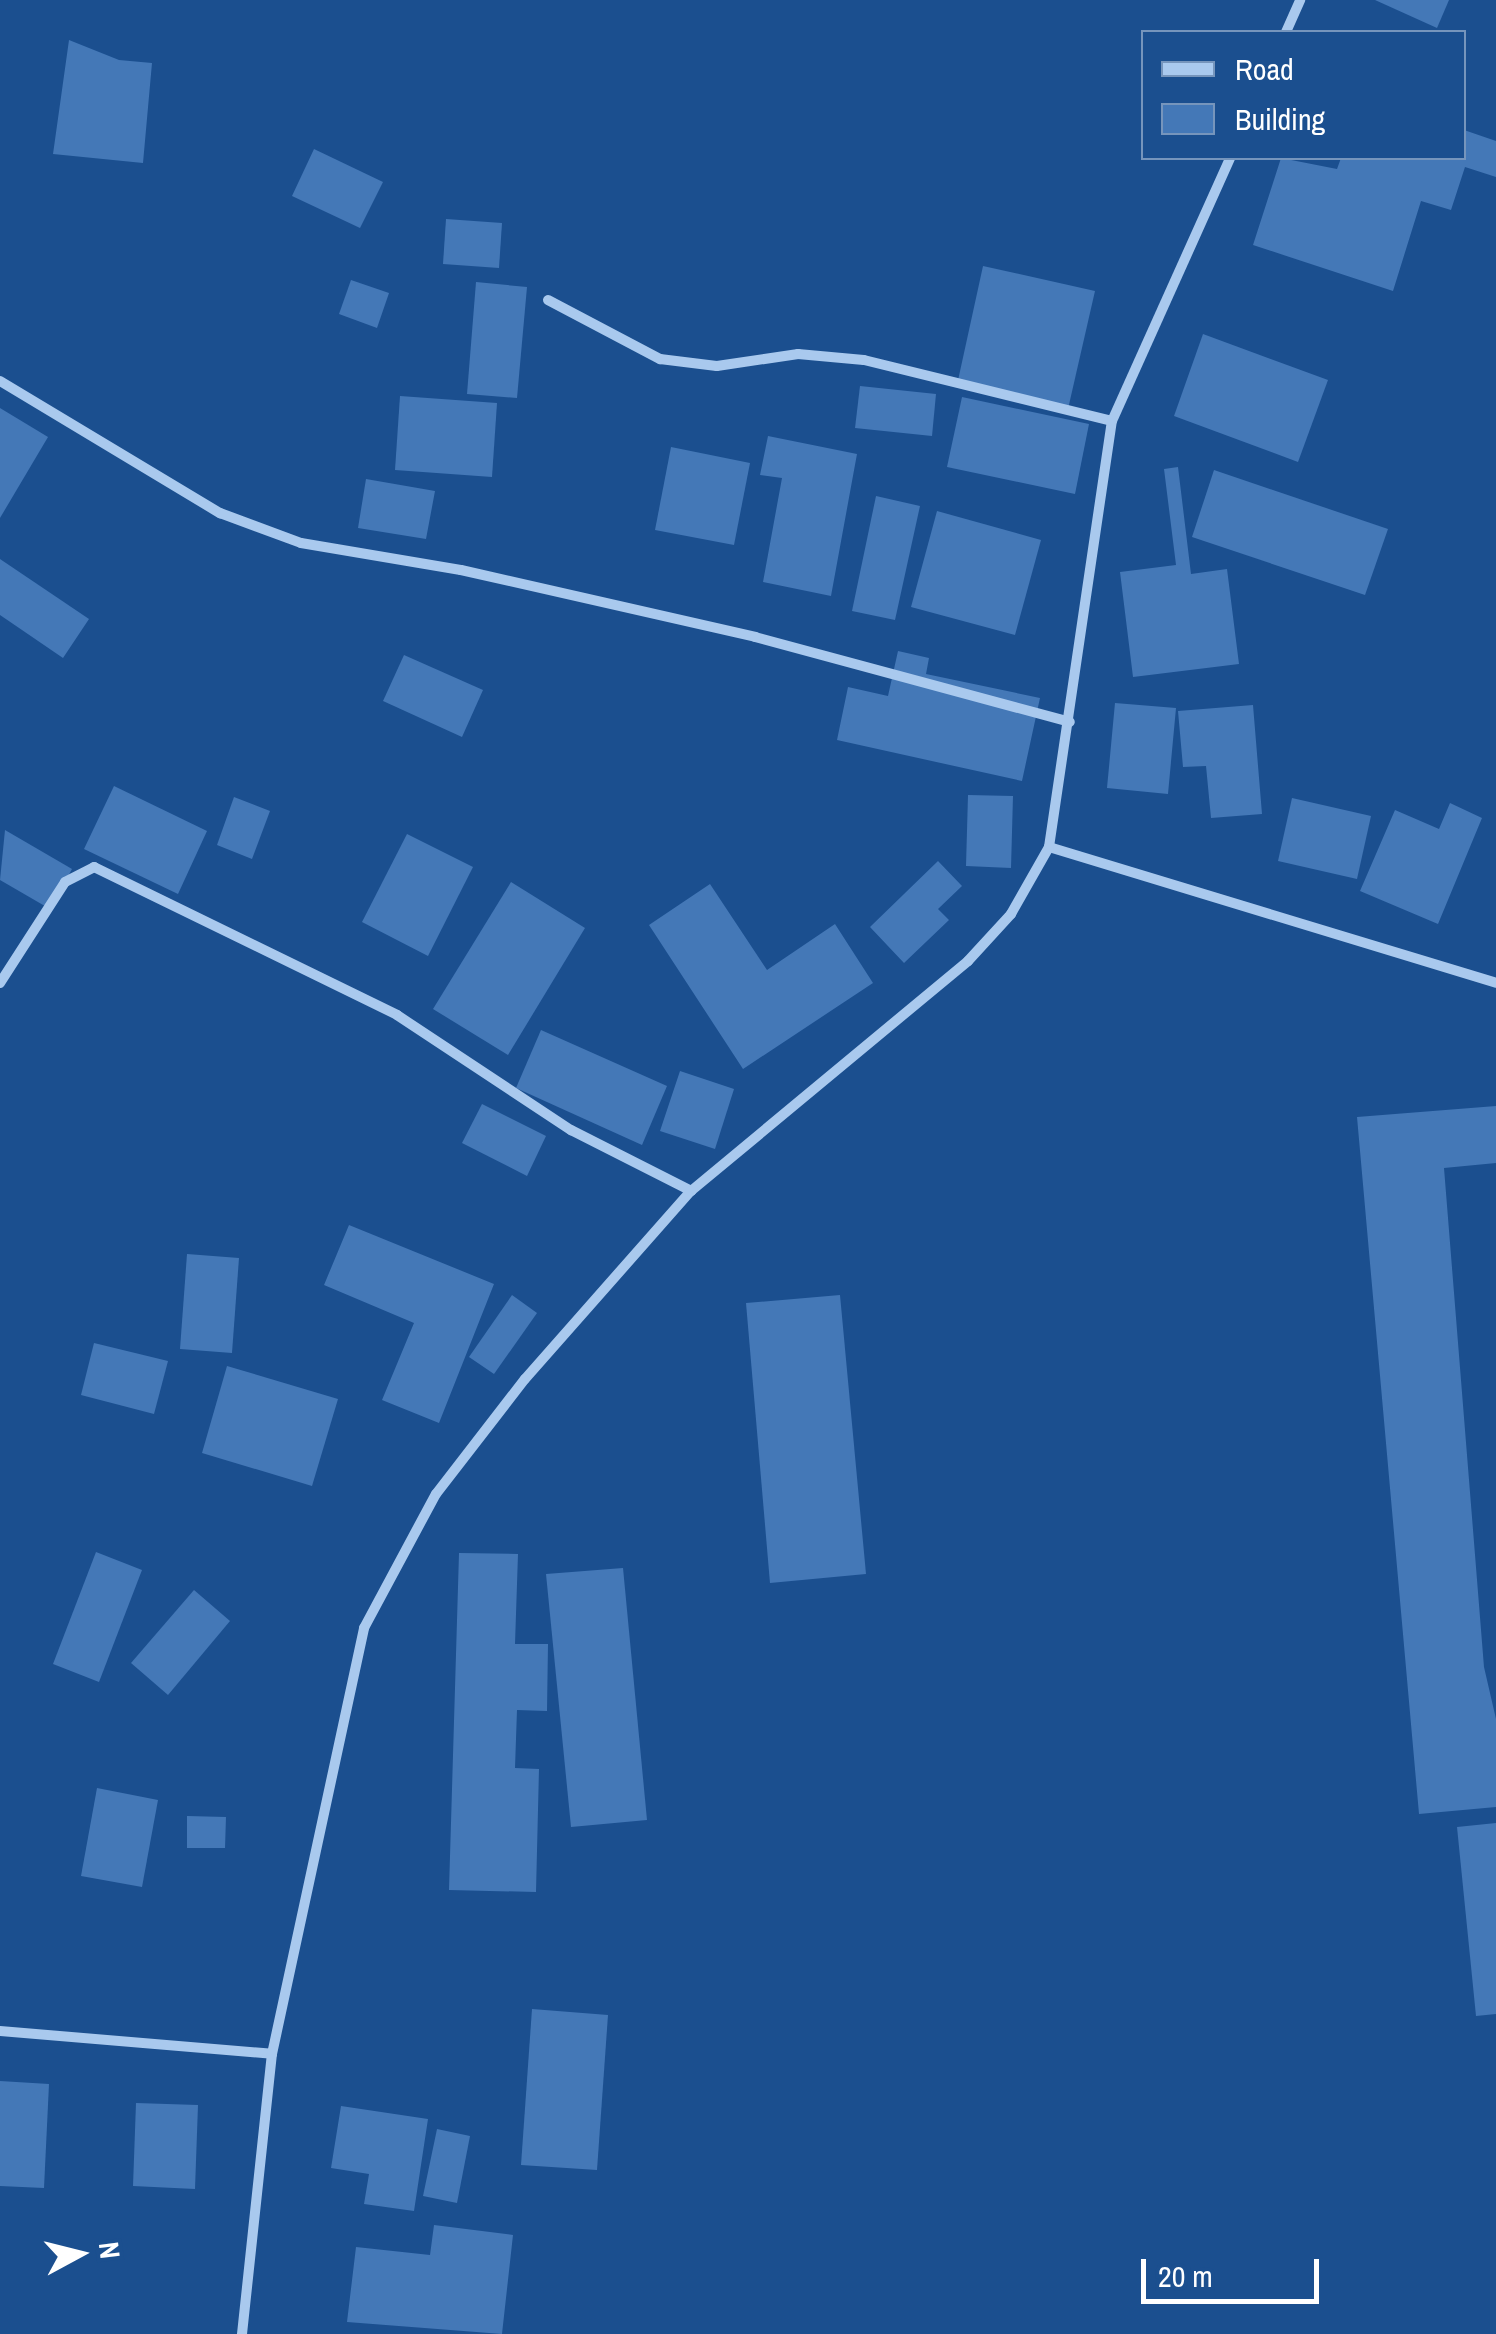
<!DOCTYPE html>
<style>
body{margin:0}
#map{position:relative;width:1496px;height:2334px;overflow:hidden;background:#1b4f8f;font-family:"Archivo Narrow",sans-serif}
div>[style]{position:absolute}
[style*='--x']{left:calc(var(--x)*1px);top:calc(var(--y)*1px);width:calc(var(--w)*1px);rotate:calc(var(--a)*1deg)}
.building>*{inset:0;background:#4478b7}
.street>*{height:10px;margin:-5px;padding:0 5px;transform-origin:5px;border-radius:5px;background:#a9c9ee}
span{translate:-50% -50%;white-space:nowrap;text-align:center;line-height:1.15;-webkit-text-stroke:10px #1b4f8f;paint-order:stroke}
.legend{position:absolute;left:1141px;top:30px;width:325px;height:130px;box-sizing:border-box;background:#1b4f8f;border:2px solid #7695bc;margin:0;padding:12px 18px;list-style:none;font-size:30px;color:#fff}
.legend li{display:flex;align-items:center;gap:20px;height:50px}
.legend b{width:50px;border:2px solid #7695bc}
.north{position:absolute;left:30px;top:2204px;width:100px;height:100px;-webkit-text-stroke:8px #1b4f8f;paint-order:stroke;rotate:83deg;font-size:28px;font-weight:700;line-height:40px;text-align:center;color:#fff}
.north::after{content:'';display:block;margin:auto;width:35px;height:45px;background:#fff;clip-path:polygon(50% 0,100% 100%,50% 72%,0 100%)}
.scale{position:absolute;left:1141px;top:2259px;width:178px;height:45px;box-sizing:border-box;border:5px solid #fff;border-top:0;padding-left:12px;font-size:30px;line-height:35px;white-space:nowrap;color:#fff;-webkit-text-stroke:8px #1b4f8f;paint-order:stroke}
</style>
<div id="map">
<div class="building">
<i style="clip-path:polygon(1375px 0,1449px 0,1437px 28px)"></i>
<i style="clip-path:polygon(69px 40px,119px 60px,152px 63px,143px 163px,53px 154px)"></i>
<i style="clip-path:polygon(1464px 130px,1496px 141px,1496px 177px,1465px 167px,1451px 210px,1421px 201px,1393px 291px,1253px 245px,1281px 158px,1337px 169px,1341px 158px,1464px 158px)"></i>
<i style="clip-path:polygon(314px 149px,383px 182px,360px 228px,292px 196px)"></i>
<i style="clip-path:polygon(446px 219px,502px 223px,499px 268px,443px 264px)"></i>
<i style="clip-path:polygon(983px 266px,1095px 291px,1068px 409px,957px 385px)"></i>
<i style="clip-path:polygon(351px 280px,389px 293px,377px 328px,339px 314px)"></i>
<i style="clip-path:polygon(476px 282px,527px 287px,517px 398px,467px 394px)"></i>
<i style="clip-path:polygon(1203px 334px,1328px 380px,1298px 462px,1174px 416px)"></i>
<i style="clip-path:polygon(860px 386px,936px 394px,932px 436px,855px 428px)"></i>
<i style="clip-path:polygon(400px 396px,497px 403px,492px 477px,395px 470px)"></i>
<i style="clip-path:polygon(962px 397px,1089px 424px,1075px 494px,947px 467px)"></i>
<i style="clip-path:polygon(0 408px,48px 437px,0 518px)"></i>
<i style="clip-path:polygon(768px 436px,857px 454px,831px 596px,763px 582px,782px 478px,760px 475px)"></i>
<i style="clip-path:polygon(671px 447px,750px 463px,734px 545px,655px 530px)"></i>
<i style="clip-path:polygon(1178px 467px,1191px 574px,1227px 569px,1239px 664px,1133px 677px,1120px 572px,1176px 565px,1164px 469px)"></i>
<i style="clip-path:polygon(1214px 470px,1388px 529px,1365px 595px,1192px 537px)"></i>
<i style="clip-path:polygon(366px 479px,435px 491px,426px 539px,358px 528px)"></i>
<i style="clip-path:polygon(876px 496px,920px 506px,895px 620px,852px 611px)"></i>
<i style="clip-path:polygon(937px 511px,1041px 540px,1015px 635px,911px 607px)"></i>
<i style="clip-path:polygon(0 559px,89px 619px,63px 658px,0 615px)"></i>
<i style="clip-path:polygon(898px 651px,929px 658px,926px 674px,1040px 698px,1022px 781px,837px 740px,848px 687px,888px 696px)"></i>
<i style="clip-path:polygon(404px 655px,483px 690px,462px 737px,383px 701px)"></i>
<i style="clip-path:polygon(1115px 703px,1176px 708px,1168px 794px,1107px 788px)"></i>
<i style="clip-path:polygon(1253px 705px,1262px 814px,1211px 818px,1206px 766px,1183px 767px,1178px 711px)"></i>
<i style="clip-path:polygon(114px 786px,207px 831px,178px 894px,84px 849px)"></i>
<i style="clip-path:polygon(968px 795px,1013px 796px,1011px 868px,966px 866px)"></i>
<i style="clip-path:polygon(234px 797px,270px 811px,252px 859px,217px 845px)"></i>
<i style="clip-path:polygon(1292px 798px,1371px 816px,1357px 879px,1278px 861px)"></i>
<i style="clip-path:polygon(1450px 803px,1482px 818px,1438px 924px,1360px 891px,1395px 810px,1439px 829px)"></i>
<i style="clip-path:polygon(5px 830px,72px 869px,50px 909px,0 880px)"></i>
<i style="clip-path:polygon(407px 834px,473px 867px,428px 956px,362px 922px)"></i>
<i style="clip-path:polygon(938px 861px,962px 886px,938px 909px,949px 920px,904px 963px,870px 927px)"></i>
<i style="clip-path:polygon(511px 882px,585px 928px,508px 1055px,433px 1009px)"></i>
<i style="clip-path:polygon(710px 884px,767px 970px,835px 924px,873px 983px,743px 1069px,649px 925px)"></i>
<i style="clip-path:polygon(541px 1030px,667px 1086px,642px 1145px,516px 1088px)"></i>
<i style="clip-path:polygon(680px 1071px,734px 1089px,715px 1149px,660px 1131px)"></i>
<i style="clip-path:polygon(482px 1104px,546px 1136px,527px 1176px,462px 1143px)"></i>
<i style="clip-path:polygon(1496px 1106px,1496px 1163px,1444px 1168px,1484px 1667px,1496px 1719px,1496px 1807px,1419px 1814px,1357px 1117px)"></i>
<i style="clip-path:polygon(349px 1225px,494px 1284px,439px 1423px,382px 1400px,414px 1323px,324px 1285px)"></i>
<i style="clip-path:polygon(187px 1254px,239px 1258px,232px 1353px,180px 1349px)"></i>
<i style="clip-path:polygon(512px 1295px,537px 1313px,494px 1374px,469px 1357px)"></i>
<i style="clip-path:polygon(840px 1295px,866px 1574px,770px 1583px,746px 1303px)"></i>
<i style="clip-path:polygon(94px 1343px,168px 1361px,154px 1414px,81px 1395px)"></i>
<i style="clip-path:polygon(227px 1366px,338px 1399px,312px 1486px,202px 1453px)"></i>
<i style="clip-path:polygon(96px 1552px,142px 1570px,99px 1682px,53px 1664px)"></i>
<i style="clip-path:polygon(459px 1553px,518px 1554px,515px 1644px,548px 1644px,547px 1711px,517px 1710px,515px 1768px,539px 1769px,536px 1892px,449px 1890px)"></i>
<i style="clip-path:polygon(623px 1568px,647px 1820px,571px 1827px,546px 1574px)"></i>
<i style="clip-path:polygon(194px 1590px,230px 1621px,168px 1695px,131px 1663px)"></i>
<i style="clip-path:polygon(97px 1788px,158px 1800px,142px 1887px,81px 1876px)"></i>
<i style="clip-path:polygon(187px 1816px,226px 1817px,225px 1848px,187px 1848px)"></i>
<i style="clip-path:polygon(1496px 1823px,1496px 2014px,1476px 2016px,1457px 1827px)"></i>
<i style="clip-path:polygon(532px 2009px,608px 2015px,597px 2170px,521px 2165px)"></i>
<i style="clip-path:polygon(0 2081px,49px 2084px,44px 2188px,0 2186px)"></i>
<i style="clip-path:polygon(136px 2103px,198px 2105px,195px 2189px,133px 2186px)"></i>
<i style="clip-path:polygon(341px 2106px,428px 2119px,414px 2211px,364px 2204px,369px 2174px,331px 2168px)"></i>
<i style="clip-path:polygon(437px 2129px,470px 2136px,457px 2203px,423px 2196px)"></i>
<i style="clip-path:polygon(434px 2225px,513px 2235px,502px 2334px,347px 2322px,356px 2247px,430px 2255px)"></i>
</div>
<div class="street">
<i style="--x:1286;--y:32;--w:35;--a:-66"></i>
<i style="--x:548;--y:300;--w:127;--a:27.8"></i>
<i style="--x:660;--y:359;--w:57;--a:7"></i>
<i style="--x:717;--y:366;--w:82;--a:-8.4"></i>
<i style="--x:798;--y:354;--w:66;--a:5.2"></i>
<i style="--x:864;--y:360;--w:255;--a:13.8"></i>
<i style="--x:0;--y:381;--w:257;--a:31"></i>
<i style="--x:220;--y:513;--w:86;--a:20.3"></i>
<i style="--x:301;--y:543;--w:162;--a:9.6"></i>
<i style="--x:461;--y:570;--w:302;--a:12.8"></i>
<i style="--x:755;--y:637;--w:326;--a:15.1"></i>
<i style="--x:1049;--y:847;--w:467;--a:16.9"></i>
<i style="--x:0;--y:983;--w:120;--a:-57.2"></i>
<i style="--x:65;--y:882;--w:33;--a:-27"></i>
<i style="--x:94;--y:867;--w:337;--a:26"></i>
<i style="--x:397;--y:1015;--w:209;--a:33.5"></i>
<i style="--x:571;--y:1130;--w:135;--a:26.9"></i>
<i style="--x:0;--y:2031;--w:273;--a:4.8"></i>
<i style="--x:242;--y:2334;--w:282;--a:-83.9"></i>
<i style="--x:272;--y:2054;--w:436;--a:-77.8"></i>
<i style="--x:364;--y:1628;--w:152;--a:-61.8"></i>
<i style="--x:436;--y:1494;--w:145;--a:-52.3"></i>
<i style="--x:525;--y:1379;--w:251;--a:-48.6"></i>
<i style="--x:691;--y:1191;--w:360;--a:-39.7"></i>
<i style="--x:968;--y:961;--w:64;--a:-47.5"></i>
<i style="--x:1011;--y:914;--w:77;--a:-60.4"></i>
<i style="--x:1049;--y:847;--w:431;--a:-81.6"></i>
<i style="--x:1112;--y:421;--w:288;--a:-65.8"></i>
</div>
<ul class="legend">
<li><b style="height:12px;background:#a9c9ee"></b>Road</li>
<li><b style="height:28px;background:#4478b7"></b>Building</li>
</ul>
<div class="north">N</div>
<div class="scale">20 m</div>
</div>
